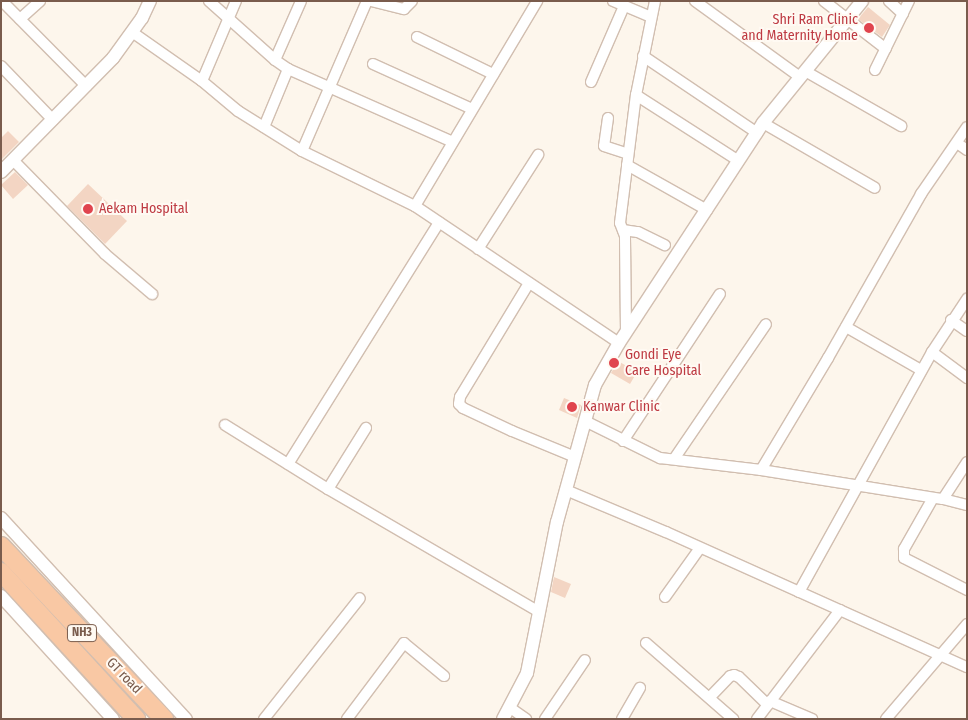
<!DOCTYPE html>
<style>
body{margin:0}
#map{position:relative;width:968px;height:720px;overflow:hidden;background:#fdf6ec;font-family:"Fira Sans Condensed",sans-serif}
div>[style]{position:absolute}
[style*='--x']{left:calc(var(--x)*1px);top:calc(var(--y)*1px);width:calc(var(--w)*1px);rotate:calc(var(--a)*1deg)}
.building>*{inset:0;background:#f3d5c3}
.roads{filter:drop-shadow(1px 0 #d1beb0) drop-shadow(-1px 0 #d1beb0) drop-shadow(0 1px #d1beb0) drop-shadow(0 -1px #d1beb0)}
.minor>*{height:10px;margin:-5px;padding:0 5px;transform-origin:5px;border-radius:5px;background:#fff}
.tertiary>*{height:12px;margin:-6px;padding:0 6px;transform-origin:6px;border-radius:6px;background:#fff}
.trunk>*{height:18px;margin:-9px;padding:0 9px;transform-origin:9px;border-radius:9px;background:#f9c8a4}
.dots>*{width:14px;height:14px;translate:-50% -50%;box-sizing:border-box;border:2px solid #fffaf3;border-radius:50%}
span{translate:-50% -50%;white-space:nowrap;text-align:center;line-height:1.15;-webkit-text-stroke:4px #fffaf3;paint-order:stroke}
.shield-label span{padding:1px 4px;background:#fffaf3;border:1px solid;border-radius:4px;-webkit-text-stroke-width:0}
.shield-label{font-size:12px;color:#7a5c4d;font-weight:700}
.health-label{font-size:14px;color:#be3a42}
.right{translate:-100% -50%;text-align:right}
.left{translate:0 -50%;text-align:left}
.street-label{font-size:14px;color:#7a5c4d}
.frame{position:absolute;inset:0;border:2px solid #7a5c4d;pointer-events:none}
</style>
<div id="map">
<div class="building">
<i style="clip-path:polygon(868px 7px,890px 25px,882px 37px,858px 19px)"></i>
<i style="clip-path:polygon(8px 131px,19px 142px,1px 160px,1px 138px)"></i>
<i style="clip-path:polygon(15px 172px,28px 185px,13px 199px,1px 185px)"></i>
<i style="clip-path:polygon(88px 184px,127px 221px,105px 244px,67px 206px)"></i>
<i style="clip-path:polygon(618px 361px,637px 372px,630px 384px,611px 373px)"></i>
<i style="clip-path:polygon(564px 398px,581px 405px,577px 418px,559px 410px)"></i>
<i style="clip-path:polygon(554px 577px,571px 584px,565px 598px,551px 592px)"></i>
</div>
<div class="roads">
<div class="minor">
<i style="--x:2;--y:1;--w:120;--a:45.3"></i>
<i style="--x:209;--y:1;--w:89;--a:41.8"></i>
<i style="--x:275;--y:60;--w:16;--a:35"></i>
<i style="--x:288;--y:69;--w:180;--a:23.9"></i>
<i style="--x:371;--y:1;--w:34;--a:14"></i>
<i style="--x:404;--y:9;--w:11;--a:-45"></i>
<i style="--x:613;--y:1;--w:41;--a:22.8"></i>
<i style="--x:655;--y:1;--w:96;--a:101.4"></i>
<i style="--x:636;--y:95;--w:122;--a:32.7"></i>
<i style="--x:695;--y:1;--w:130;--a:35.9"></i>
<i style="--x:824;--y:1;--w:78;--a:37.7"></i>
<i style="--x:889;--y:1;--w:19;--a:43"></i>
<i style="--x:20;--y:19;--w:27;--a:-42"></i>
<i style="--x:132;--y:32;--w:85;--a:35"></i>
<i style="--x:202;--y:81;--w:47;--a:39.8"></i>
<i style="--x:238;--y:111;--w:75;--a:32"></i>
<i style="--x:302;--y:151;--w:126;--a:26"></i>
<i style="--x:415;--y:206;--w:246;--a:33.9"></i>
<i style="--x:417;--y:37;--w:85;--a:26"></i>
<i style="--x:643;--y:56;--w:138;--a:34"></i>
<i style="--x:275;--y:60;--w:64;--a:-66.2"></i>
<i style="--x:373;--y:64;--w:109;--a:24.4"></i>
<i style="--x:1;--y:66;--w:75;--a:46.1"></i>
<i style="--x:875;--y:70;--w:77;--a:-63.8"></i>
<i style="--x:805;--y:71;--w:111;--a:29.8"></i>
<i style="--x:202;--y:81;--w:87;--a:-67"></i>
<i style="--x:591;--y:82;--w:83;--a:-66.5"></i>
<i style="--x:608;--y:118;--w:28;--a:98"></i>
<i style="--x:604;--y:146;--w:25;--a:18"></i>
<i style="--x:763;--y:123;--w:129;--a:30.1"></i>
<i style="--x:264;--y:127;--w:63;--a:-67.5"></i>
<i style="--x:957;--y:143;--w:12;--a:35"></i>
<i style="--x:302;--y:151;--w:163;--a:-66.6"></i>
<i style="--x:13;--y:160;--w:132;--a:45.6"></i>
<i style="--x:105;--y:254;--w:62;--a:40.4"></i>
<i style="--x:627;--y:165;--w:92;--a:29.4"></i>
<i style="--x:415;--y:206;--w:239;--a:-59.2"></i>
<i style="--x:623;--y:230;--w:15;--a:8"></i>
<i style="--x:638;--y:232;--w:30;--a:26"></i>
<i style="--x:478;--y:249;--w:112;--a:-57.4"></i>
<i style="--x:529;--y:283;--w:133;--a:121.2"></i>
<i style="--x:460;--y:397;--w:7;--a:98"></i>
<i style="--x:459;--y:404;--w:6;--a:45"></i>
<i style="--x:463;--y:408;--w:54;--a:25.1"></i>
<i style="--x:512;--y:431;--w:68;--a:22.4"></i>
<i style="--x:951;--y:320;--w:19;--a:35"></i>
<i style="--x:846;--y:327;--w:86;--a:29.8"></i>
<i style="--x:626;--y:333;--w:97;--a:-90.6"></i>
<i style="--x:625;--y:236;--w:14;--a:-111"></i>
<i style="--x:620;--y:223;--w:129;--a:-82.9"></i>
<i style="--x:932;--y:352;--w:44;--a:36.6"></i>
<i style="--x:585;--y:421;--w:84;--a:26.3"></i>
<i style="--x:660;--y:458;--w:102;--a:6.8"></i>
<i style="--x:761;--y:470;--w:184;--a:9.1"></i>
<i style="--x:943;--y:499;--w:25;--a:14"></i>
<i style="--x:225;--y:425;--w:121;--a:31.9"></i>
<i style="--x:328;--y:489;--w:244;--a:30.2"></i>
<i style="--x:623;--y:441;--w:176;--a:-56.6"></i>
<i style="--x:674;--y:459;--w:163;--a:-55.7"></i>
<i style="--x:288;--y:464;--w:285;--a:-58"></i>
<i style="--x:761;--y:470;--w:131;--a:-59.1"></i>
<i style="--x:828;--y:358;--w:189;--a:-60.4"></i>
<i style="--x:921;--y:194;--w:81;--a:-55.5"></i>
<i style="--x:328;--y:489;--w:72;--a:-58.1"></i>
<i style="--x:566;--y:490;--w:108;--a:22.8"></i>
<i style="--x:666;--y:532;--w:330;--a:24.2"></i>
<i style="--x:933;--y:498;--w:59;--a:119.6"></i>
<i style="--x:904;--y:549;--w:9;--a:90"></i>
<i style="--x:904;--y:558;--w:71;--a:26.9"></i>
<i style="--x:943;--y:499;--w:44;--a:-57"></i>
<i style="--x:799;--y:592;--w:274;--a:-61"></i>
<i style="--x:932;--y:352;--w:64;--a:-56.6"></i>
<i style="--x:665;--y:597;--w:60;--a:-54.5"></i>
<i style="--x:646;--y:643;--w:116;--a:41.1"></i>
<i style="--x:710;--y:697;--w:29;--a:-46"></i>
<i style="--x:730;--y:676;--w:4;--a:-14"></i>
<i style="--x:734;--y:675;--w:5;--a:22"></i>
<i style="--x:739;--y:677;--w:40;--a:44"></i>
<i style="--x:770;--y:701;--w:46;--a:23.2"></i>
<i style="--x:509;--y:707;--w:21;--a:35"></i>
<i style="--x:264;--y:719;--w:154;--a:-51.6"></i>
<i style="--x:347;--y:719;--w:95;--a:-53.1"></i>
<i style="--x:404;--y:643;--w:52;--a:39.5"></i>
<i style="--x:545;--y:719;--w:71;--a:-55.9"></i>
<i style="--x:622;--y:719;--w:36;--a:-60"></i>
<i style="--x:757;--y:719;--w:137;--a:-52.7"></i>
<i style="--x:886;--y:719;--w:125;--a:-49.5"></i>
</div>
<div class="tertiary">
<i style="--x:1;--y:172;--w:160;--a:-45.5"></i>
<i style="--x:113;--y:58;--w:49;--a:-54.1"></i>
<i style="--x:142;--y:18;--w:19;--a:-65"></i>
<i style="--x:1;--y:518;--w:273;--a:47.4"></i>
<i style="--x:1;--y:596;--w:166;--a:47.7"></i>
<i style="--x:503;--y:719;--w:52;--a:-62.4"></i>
<i style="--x:527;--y:673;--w:154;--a:-78.8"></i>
<i style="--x:557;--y:522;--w:142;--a:-74.5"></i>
<i style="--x:595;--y:385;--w:48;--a:-60.3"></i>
<i style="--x:619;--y:343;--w:263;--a:-56.8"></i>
<i style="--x:763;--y:123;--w:157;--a:-50.9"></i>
</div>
<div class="trunk">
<i style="--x:1;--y:546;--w:238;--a:46.7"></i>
<i style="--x:1;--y:572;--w:200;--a:47.4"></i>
</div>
</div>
<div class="dots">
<i style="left:869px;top:28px;background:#e0444e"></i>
<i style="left:88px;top:209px;background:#e0444e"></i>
<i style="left:614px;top:363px;background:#e0444e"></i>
<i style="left:572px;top:407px;background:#e0444e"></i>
</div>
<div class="shield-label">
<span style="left:82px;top:633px">NH3</span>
</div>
<div class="health-label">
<span class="right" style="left:858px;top:28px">Shri Ram Clinic<br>and Maternity Home</span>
<span class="left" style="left:99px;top:209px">Aekam Hospital</span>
<span class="left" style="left:625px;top:363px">Gondi Eye<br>Care Hospital</span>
<span class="left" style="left:583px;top:407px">Kanwar Clinic</span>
</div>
<div class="street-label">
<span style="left:124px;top:676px;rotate:46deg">GT road</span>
</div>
<div class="frame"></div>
</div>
